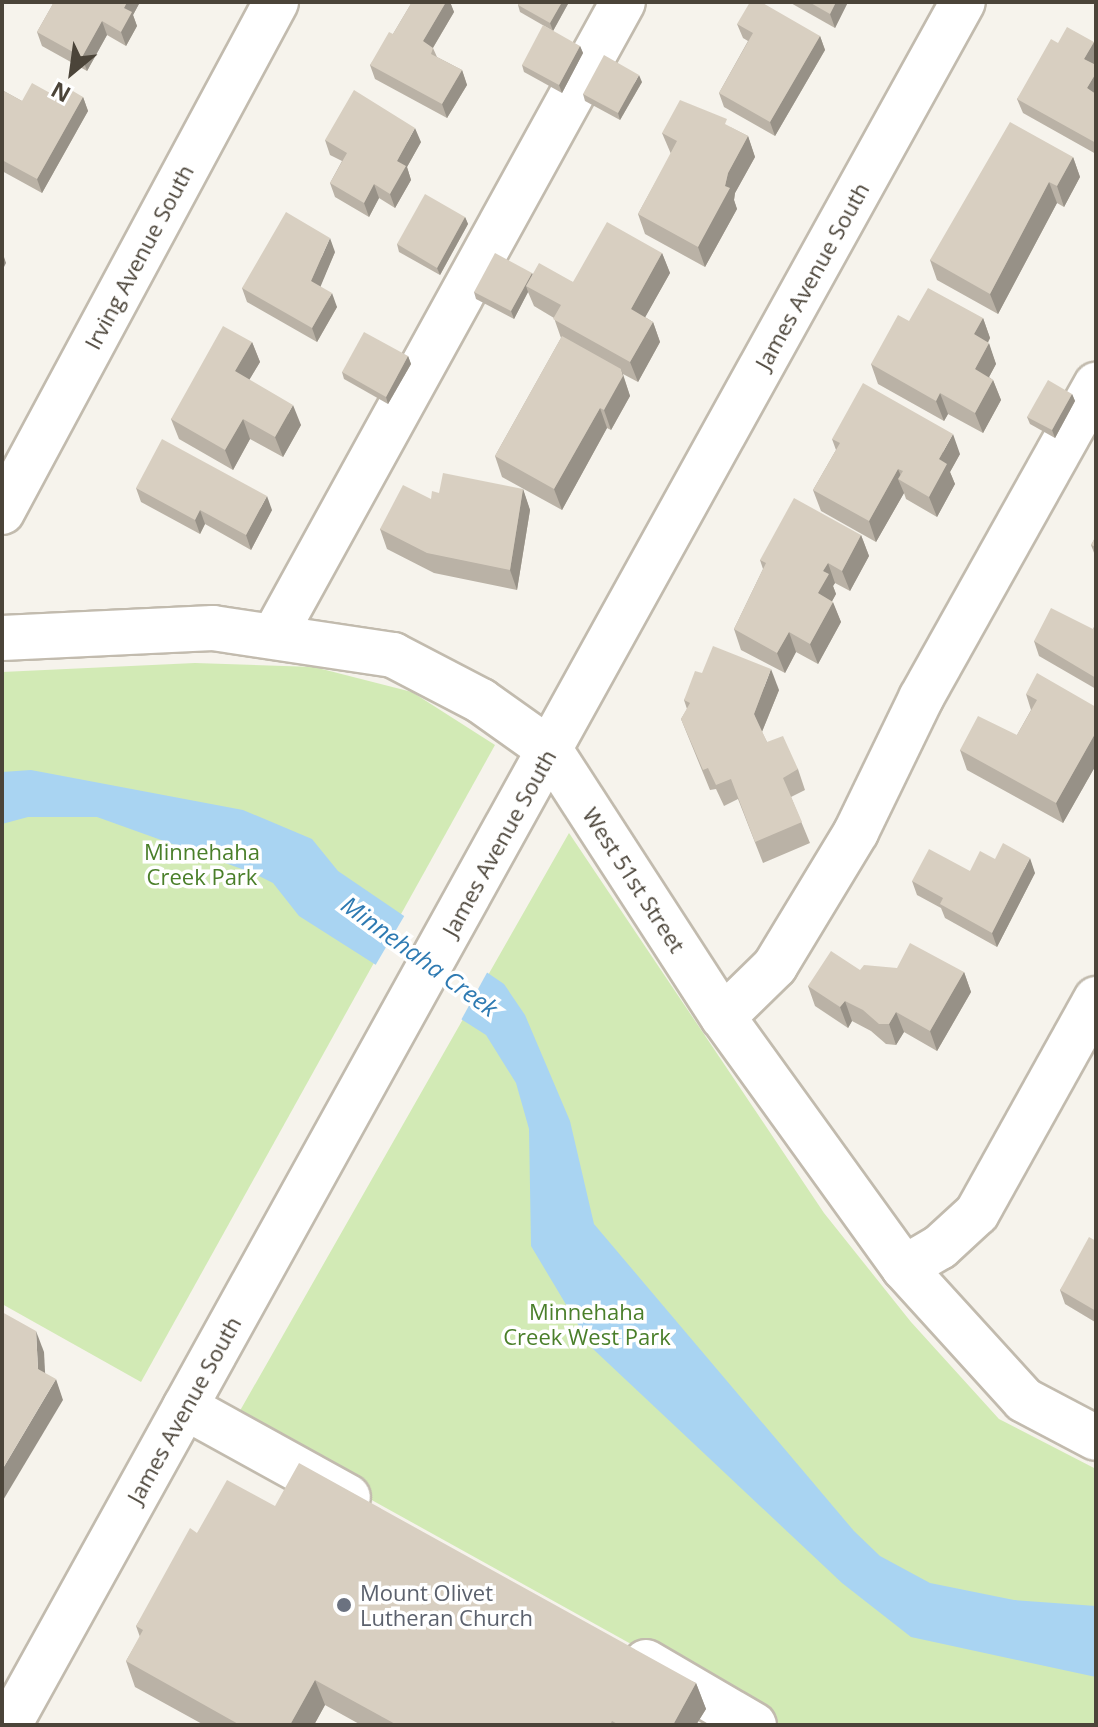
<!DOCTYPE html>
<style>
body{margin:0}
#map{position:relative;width:1098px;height:1727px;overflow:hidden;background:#f6f3ec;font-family:"Open Sans",sans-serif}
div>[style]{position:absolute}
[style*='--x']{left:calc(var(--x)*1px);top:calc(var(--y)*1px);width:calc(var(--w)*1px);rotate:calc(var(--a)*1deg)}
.green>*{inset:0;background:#d2eab5}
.water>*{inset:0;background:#a9d4f2}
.pier>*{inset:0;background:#f6f3ec}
.roads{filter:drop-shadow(2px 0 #c2bbae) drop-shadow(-2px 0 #c2bbae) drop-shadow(0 2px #c2bbae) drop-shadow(0 -2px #c2bbae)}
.minor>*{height:44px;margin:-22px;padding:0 22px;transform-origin:22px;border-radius:22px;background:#fff}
.wall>*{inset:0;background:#bab2a6}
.shaded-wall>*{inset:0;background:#979187}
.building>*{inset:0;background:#d8cfc1}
.dots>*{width:22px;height:22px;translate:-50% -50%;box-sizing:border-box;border:4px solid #fff;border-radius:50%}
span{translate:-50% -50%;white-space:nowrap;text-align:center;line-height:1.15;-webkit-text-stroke:7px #fff;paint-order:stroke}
.street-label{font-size:22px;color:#4b4439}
.park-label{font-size:22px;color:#4a7f2a}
.worship-label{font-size:22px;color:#5b616d}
.left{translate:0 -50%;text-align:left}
.water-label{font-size:24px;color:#2e7ab2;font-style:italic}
.frame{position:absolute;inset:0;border:4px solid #4b4439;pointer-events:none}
.north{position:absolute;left:32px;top:32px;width:80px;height:80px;-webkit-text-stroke:6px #fff;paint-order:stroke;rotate:209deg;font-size:22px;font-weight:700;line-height:32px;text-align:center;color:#4b4439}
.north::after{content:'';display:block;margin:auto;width:28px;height:36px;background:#4b4439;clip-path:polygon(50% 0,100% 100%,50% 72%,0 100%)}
</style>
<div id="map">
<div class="green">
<i style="clip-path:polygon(195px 663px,314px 667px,412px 692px,495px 745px,141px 1382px,2px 1304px,2px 672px)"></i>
<i style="clip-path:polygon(569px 833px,824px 1213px,911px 1322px,999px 1419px,1096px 1469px,1096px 1725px,777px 1725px,233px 1423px)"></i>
</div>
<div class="water">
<i style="clip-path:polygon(31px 770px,243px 810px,312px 839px,338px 871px,504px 984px,525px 1015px,570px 1121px,594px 1224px,854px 1531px,880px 1556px,930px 1583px,1014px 1600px,1096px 1606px,1096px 1677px,911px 1637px,842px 1583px,592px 1348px,531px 1246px,529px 1129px,516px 1083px,486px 1035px,299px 916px,273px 883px,253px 873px,97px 817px,28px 817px,2px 824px,2px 772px)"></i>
</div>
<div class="pier">
<i style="clip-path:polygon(406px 913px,489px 969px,460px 1022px,375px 966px)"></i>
</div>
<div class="roads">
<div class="minor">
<i style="--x:2;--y:512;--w:579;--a:-61.75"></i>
<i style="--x:275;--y:634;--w:721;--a:-61.16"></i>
<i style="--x:2;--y:638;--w:211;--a:-2.7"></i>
<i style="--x:213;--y:628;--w:182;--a:8.5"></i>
<i style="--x:393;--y:655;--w:99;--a:27.6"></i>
<i style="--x:481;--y:701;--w:85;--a:35.4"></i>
<i style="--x:550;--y:750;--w:318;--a:57.1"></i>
<i style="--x:723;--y:1017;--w:309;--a:54.2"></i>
<i style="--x:904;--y:1268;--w:178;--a:47.7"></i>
<i style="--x:1024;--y:1400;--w:81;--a:27.8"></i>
<i style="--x:723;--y:1017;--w:73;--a:-44.4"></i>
<i style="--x:775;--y:966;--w:157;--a:-58.8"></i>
<i style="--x:856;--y:832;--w:149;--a:-64.1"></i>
<i style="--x:921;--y:698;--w:359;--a:-60.8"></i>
<i style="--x:904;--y:1268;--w:42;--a:-30.3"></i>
<i style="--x:940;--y:1247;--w:50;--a:-42.6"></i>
<i style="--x:977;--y:1213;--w:245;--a:-60.9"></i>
<i style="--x:185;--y:1407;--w:186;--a:28.9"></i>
<i style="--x:646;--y:1662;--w:125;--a:30.3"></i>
<i style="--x:9;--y:1725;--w:1969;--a:-61.03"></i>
</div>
</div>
<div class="wall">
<i style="clip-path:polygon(54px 2px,140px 2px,133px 15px,137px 26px,126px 46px,107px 35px,87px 71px,42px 46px,37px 32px)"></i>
<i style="clip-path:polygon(412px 2px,450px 2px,454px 12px,433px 48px,437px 57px,462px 70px,467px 85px,447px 118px,375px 79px,370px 65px,393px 34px)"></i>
<i style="clip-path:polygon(519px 2px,569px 2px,553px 31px,520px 12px,518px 5px)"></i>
<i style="clip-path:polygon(789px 2px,848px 2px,835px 28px)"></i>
<i style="clip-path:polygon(737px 24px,820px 36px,825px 50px,775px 136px,724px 107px,719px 93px,748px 41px,743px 38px)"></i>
<i style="clip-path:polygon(1094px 42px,1096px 48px,1096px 61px,1094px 64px,1096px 65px,1096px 154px,1023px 113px,1017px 99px,1058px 43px)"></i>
<i style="clip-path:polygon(580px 46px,583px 53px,562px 93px,524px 72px,522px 65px)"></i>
<i style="clip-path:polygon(642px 82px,620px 120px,585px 101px,583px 94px)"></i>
<i style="clip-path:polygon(2px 90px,22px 101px,50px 93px,83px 97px,88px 111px,42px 193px,2px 171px)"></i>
<i style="clip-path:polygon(730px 127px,748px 136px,755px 157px,735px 193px,734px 200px,737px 209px,705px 267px,645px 234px,638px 214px,671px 154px,662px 133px)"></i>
<i style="clip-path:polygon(325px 140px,421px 142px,407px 167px,411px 180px,395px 208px,379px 198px,369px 217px,335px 197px,330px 183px,342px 161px,330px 155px)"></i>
<i style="clip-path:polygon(1073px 157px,1080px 177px,1064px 207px,1057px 203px,998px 314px,937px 280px,930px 260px)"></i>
<i style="clip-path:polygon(465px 217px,468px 224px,440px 275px,399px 252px,397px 244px)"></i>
<i style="clip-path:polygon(335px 252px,320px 286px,337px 307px,317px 342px,247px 302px,242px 288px)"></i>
<i style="clip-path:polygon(662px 253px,670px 273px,645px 317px,653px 322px,660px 342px,638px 382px,623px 374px,630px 396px,611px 430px,607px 428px,562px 510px,502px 477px,495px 456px,561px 338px,554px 318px,534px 306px,528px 292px,514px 319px,476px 299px,474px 292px,532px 273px,533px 275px,573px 282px)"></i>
<i style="clip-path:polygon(983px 318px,990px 338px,988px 343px,996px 364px,989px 377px,993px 380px,1001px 400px,983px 433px,948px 414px,944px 421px,878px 384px,871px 364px)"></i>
<i style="clip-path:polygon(252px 342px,260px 362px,249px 380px,301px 425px,283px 457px,250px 439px,233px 470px,179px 439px,171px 419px)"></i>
<i style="clip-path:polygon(408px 356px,411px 364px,388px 404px,344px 379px,342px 372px)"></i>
<i style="clip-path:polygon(1072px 394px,1075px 401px,1055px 438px,1030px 424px,1027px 417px)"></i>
<i style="clip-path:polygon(832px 439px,960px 454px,950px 472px,955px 484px,937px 517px,906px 499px,904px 493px,876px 542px,821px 511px,813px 490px,836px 450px)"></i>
<i style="clip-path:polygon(136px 488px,272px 510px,251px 550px,205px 524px,200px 534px,141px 502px)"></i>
<i style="clip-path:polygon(523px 489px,530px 510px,517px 590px,434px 573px,387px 549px,380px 529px,431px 499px,439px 493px)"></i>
<i style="clip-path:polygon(861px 535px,869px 556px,850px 591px,835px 583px,833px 586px,836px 594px,832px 601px,841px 622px,818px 664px,796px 652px,785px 673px,741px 650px,734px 629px,763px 569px,760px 560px)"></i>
<i style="clip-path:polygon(1096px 536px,1096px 558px,1091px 545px)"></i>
<i style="clip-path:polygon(1096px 623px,1096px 689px,1039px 656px,1034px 641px,1093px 629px)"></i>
<i style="clip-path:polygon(702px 673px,779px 690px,762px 732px,767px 742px,798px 769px,805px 790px,791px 797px,810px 843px,763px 863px,738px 799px,724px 806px,716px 789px,710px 790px,681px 719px,687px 709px,684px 700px)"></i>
<i style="clip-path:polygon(1026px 694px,1096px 707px,1096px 765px,1063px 823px,967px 770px,960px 750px,1017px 735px,1031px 710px)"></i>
<i style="clip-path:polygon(995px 859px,1035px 873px,997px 947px,945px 918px,941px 908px,917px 895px,912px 881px,970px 871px)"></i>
<i style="clip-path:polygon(860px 970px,964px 972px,971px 992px,937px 1051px,904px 1032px,896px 1045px,886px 1044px,871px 1031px,852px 1021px,848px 1028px,815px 1006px,808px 986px)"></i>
<i style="clip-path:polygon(1096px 1241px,1096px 1324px,1095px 1322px,1065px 1304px,1060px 1290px)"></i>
<i style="clip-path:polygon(275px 1506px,696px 1683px,706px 1709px,696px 1725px,361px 1725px,325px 1705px,314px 1725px,204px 1725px,135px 1687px,126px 1661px,140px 1637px,136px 1626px,197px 1533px)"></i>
</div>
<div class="shaded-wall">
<i style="clip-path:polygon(127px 2px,140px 2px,133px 15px,137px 26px,126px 46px,121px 32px,124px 8px)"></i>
<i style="clip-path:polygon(446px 2px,450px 2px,454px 12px,428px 56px,423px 41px)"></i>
<i style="clip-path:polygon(562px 2px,569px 2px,553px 31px,550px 23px)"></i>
<i style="clip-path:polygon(836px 2px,848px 2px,835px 28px,830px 14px)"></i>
<i style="clip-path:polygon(102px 21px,107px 35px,87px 71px,82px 57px)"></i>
<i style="clip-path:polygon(820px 36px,825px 50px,775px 136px,770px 122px)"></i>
<i style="clip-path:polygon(1094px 42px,1096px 48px,1096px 61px,1090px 73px,1084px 59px)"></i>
<i style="clip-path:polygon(580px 46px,583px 53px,562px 93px,559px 85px)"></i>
<i style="clip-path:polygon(462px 70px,467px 85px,447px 118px,442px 104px)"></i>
<i style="clip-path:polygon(1096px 73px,1096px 96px,1087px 88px)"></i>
<i style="clip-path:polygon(639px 75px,642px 82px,620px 120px,618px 113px)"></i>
<i style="clip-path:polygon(83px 97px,88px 111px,42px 193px,37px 179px)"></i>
<i style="clip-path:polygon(415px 128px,421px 142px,407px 167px,411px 180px,395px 208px,390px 194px,397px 161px)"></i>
<i style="clip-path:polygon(748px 136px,755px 157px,735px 193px,734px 200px,737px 209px,705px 267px,698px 247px,725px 186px,728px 173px)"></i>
<i style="clip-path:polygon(1073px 157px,1080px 177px,1064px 207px,1057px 186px)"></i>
<i style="clip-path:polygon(1049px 182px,1057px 203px,998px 314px,990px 294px)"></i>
<i style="clip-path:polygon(374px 184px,379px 198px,369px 217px,364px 203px)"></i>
<i style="clip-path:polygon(465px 217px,468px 224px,440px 275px,437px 268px)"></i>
<i style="clip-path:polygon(330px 238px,335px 252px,317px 295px,311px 281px)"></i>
<i style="clip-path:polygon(2px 251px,6px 263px,2px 271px)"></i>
<i style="clip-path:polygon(662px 253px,670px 273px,638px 330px,631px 309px)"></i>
<i style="clip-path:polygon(532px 273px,535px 281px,526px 286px,528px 292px,514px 319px,511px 311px)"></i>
<i style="clip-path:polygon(332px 293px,337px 307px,317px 342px,312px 328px)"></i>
<i style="clip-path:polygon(983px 318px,990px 338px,981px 354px,974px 334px)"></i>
<i style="clip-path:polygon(653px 322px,660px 342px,638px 382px,630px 362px)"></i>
<i style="clip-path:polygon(252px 342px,260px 362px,242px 392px,235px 371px)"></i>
<i style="clip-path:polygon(989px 343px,996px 364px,982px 390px,975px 369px)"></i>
<i style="clip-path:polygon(408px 356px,411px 364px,388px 404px,386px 397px)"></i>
<i style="clip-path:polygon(621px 369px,630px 396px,611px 430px,604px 410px)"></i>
<i style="clip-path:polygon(993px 380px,1001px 400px,983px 433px,975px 413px)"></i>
<i style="clip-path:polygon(940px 393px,948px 414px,944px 421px,936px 401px)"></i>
<i style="clip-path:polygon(1072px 394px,1075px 401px,1055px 438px,1052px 430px)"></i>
<i style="clip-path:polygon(293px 405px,301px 425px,283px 457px,275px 437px)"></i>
<i style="clip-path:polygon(600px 408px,607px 428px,562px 510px,554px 489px)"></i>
<i style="clip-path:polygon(243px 419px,250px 439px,233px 470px,225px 450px)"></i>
<i style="clip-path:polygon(953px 434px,960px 454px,950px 472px,955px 484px,937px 517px,929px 497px,939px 459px)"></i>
<i style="clip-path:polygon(898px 469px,903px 481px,898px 479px,904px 493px,876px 542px,869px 521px)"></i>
<i style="clip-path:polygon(523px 489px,530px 510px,517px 590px,510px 570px)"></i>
<i style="clip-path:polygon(267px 496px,272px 510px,251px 550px,246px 535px)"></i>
<i style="clip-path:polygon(200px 510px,205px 524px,200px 534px,195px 520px)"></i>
<i style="clip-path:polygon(861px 535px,869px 556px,850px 591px,842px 571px)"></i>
<i style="clip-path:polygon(828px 563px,835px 583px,833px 586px,836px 594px,825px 614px,818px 593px,823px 571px)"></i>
<i style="clip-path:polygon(833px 602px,841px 622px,818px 664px,810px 644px)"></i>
<i style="clip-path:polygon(789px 632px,796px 652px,785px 673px,777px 653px)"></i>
<i style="clip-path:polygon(771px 669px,779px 690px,761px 734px,754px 714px)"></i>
<i style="clip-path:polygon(1096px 732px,1096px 765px,1063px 823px,1056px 803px)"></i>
<i style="clip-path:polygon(1030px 858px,1035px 873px,997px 947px,992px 933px)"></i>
<i style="clip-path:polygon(964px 972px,971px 992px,937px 1051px,930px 1031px)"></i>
<i style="clip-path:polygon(845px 1001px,852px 1021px,848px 1028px,840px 1007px)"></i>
<i style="clip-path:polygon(896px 1012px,904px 1032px,896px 1045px,889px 1024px)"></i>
<i style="clip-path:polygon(36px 1331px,44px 1352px,46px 1390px,38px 1369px)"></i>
<i style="clip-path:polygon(56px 1379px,63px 1400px,2px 1502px,2px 1470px)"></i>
<i style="clip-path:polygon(315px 1680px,325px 1705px,314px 1725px,290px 1725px)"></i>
<i style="clip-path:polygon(696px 1683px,706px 1709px,696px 1725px,673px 1725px)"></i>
</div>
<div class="building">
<i style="clip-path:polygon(54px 2px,127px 2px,124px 8px,132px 12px,121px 32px,102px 21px,82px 57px,37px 32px)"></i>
<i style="clip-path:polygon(412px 2px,446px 2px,423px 41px,433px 48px,431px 54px,462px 70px,442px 104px,370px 65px,389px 32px,393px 34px)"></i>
<i style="clip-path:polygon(519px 2px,562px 2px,550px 23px,518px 5px)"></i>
<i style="clip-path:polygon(750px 2px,761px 2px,820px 36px,770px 122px,719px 93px,753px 33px,737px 24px)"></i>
<i style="clip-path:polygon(809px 2px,836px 2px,830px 14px)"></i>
<i style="clip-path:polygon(543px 25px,580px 46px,559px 85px,522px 65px)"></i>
<i style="clip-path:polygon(1067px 27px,1094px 42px,1084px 59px,1096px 65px,1096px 73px,1087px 88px,1096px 94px,1096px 143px,1017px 99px,1051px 39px,1058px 43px)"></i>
<i style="clip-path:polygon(604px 55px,639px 75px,618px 113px,583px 94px)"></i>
<i style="clip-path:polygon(56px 81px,83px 97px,37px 179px,2px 160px,2px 90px,22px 101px,32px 83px,50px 93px)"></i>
<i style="clip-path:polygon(354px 90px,415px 128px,397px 161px,406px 166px,390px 194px,374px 184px,364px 203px,330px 183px,347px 153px,325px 140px)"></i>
<i style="clip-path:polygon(680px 100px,727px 119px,725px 124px,748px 136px,728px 173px,725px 186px,730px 188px,698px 247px,638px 214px,677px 141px,662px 133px)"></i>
<i style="clip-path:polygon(1010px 122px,1073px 157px,1057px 186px,1049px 182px,990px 294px,930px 260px)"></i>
<i style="clip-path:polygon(425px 194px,465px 217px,437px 268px,397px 244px)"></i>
<i style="clip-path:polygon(286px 212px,330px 238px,311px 281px,332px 293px,312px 328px,242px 288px)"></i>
<i style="clip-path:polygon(607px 222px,662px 253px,631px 309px,653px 322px,630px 362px,553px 319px,561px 305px,526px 286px,539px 263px,573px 282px)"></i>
<i style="clip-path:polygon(495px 253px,532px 273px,511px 311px,474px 292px)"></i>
<i style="clip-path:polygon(928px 288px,983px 318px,974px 334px,989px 343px,975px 369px,993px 380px,975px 413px,940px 393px,936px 401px,871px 364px,898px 315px,909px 321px)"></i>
<i style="clip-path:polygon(223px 326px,252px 342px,235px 371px,293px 405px,275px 437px,243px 419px,225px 450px,171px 419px)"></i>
<i style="clip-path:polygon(364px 332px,408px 356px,386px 397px,342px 372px)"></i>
<i style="clip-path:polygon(562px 336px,621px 369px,623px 376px,604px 410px,600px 408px,554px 489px,495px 456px)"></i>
<i style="clip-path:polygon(1048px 380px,1072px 394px,1052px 430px,1027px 417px)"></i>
<i style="clip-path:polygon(863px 383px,953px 434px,939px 459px,947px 464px,929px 497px,898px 479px,903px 471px,898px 469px,869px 521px,813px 490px,840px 443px,832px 439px)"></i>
<i style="clip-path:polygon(162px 439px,267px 496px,246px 535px,200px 510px,195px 520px,136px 488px)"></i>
<i style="clip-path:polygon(443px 473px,523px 489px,510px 570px,427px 553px,380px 529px,403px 485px,431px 499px,432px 491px,439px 493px)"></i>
<i style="clip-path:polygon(794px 498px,861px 535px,842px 571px,828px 563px,823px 571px,829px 574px,818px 593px,833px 602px,810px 644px,789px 632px,777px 653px,734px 629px,766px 563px,760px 560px)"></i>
<i style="clip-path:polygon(1096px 536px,1096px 547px,1091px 545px)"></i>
<i style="clip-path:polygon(1051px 608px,1093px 629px,1096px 623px,1096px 678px,1034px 641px)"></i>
<i style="clip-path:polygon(713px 646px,771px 669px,754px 714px,767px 742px,783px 736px,798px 769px,783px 778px,802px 822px,755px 842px,731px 779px,716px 785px,708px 768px,703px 770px,681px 719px,690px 703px,684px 700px,695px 671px,702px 673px)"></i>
<i style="clip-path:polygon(1037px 673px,1096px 707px,1096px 732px,1056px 803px,960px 750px,978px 716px,1017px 735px,1037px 700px,1026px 694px)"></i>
<i style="clip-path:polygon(1003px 843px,1030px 858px,992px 933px,940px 904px,943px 898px,912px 881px,929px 849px,970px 871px,980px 851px,995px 859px)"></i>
<i style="clip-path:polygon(910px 943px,964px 972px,930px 1031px,896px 1012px,889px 1024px,879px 1024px,863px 1010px,845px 1001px,840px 1007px,808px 986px,831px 951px,860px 970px,864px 965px,897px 968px)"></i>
<i style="clip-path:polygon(1089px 1237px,1096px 1241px,1096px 1311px,1060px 1290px)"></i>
<i style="clip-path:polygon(2px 1312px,36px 1331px,38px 1369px,56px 1379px,2px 1470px)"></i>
<i style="clip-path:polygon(299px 1463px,696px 1683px,673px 1725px,619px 1725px,612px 1721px,610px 1725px,397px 1725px,315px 1680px,290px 1725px,240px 1725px,126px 1661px,143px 1630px,136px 1626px,190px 1528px,197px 1533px,227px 1480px,275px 1506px)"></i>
</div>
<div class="dots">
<i style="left:344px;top:1605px;background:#6b7280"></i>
</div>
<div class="street-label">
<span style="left:139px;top:257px;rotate:-62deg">Irving Avenue South</span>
<span style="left:812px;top:276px;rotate:-61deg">James Avenue South</span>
<span style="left:499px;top:843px;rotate:-61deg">James Avenue South</span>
<span style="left:634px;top:880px;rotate:57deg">West 51st Street</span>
<span style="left:184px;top:1410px;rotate:-61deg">James Avenue South</span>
</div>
<div class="park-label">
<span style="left:202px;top:864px">Minnehaha<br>Creek Park</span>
<span style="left:587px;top:1324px">Minnehaha<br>Creek West Park</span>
</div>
<div class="worship-label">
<span class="left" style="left:360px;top:1605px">Mount Olivet<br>Lutheran Church</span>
</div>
<div class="water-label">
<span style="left:420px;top:956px;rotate:36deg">Minnehaha Creek</span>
</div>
<div class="frame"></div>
<div class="north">N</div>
</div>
